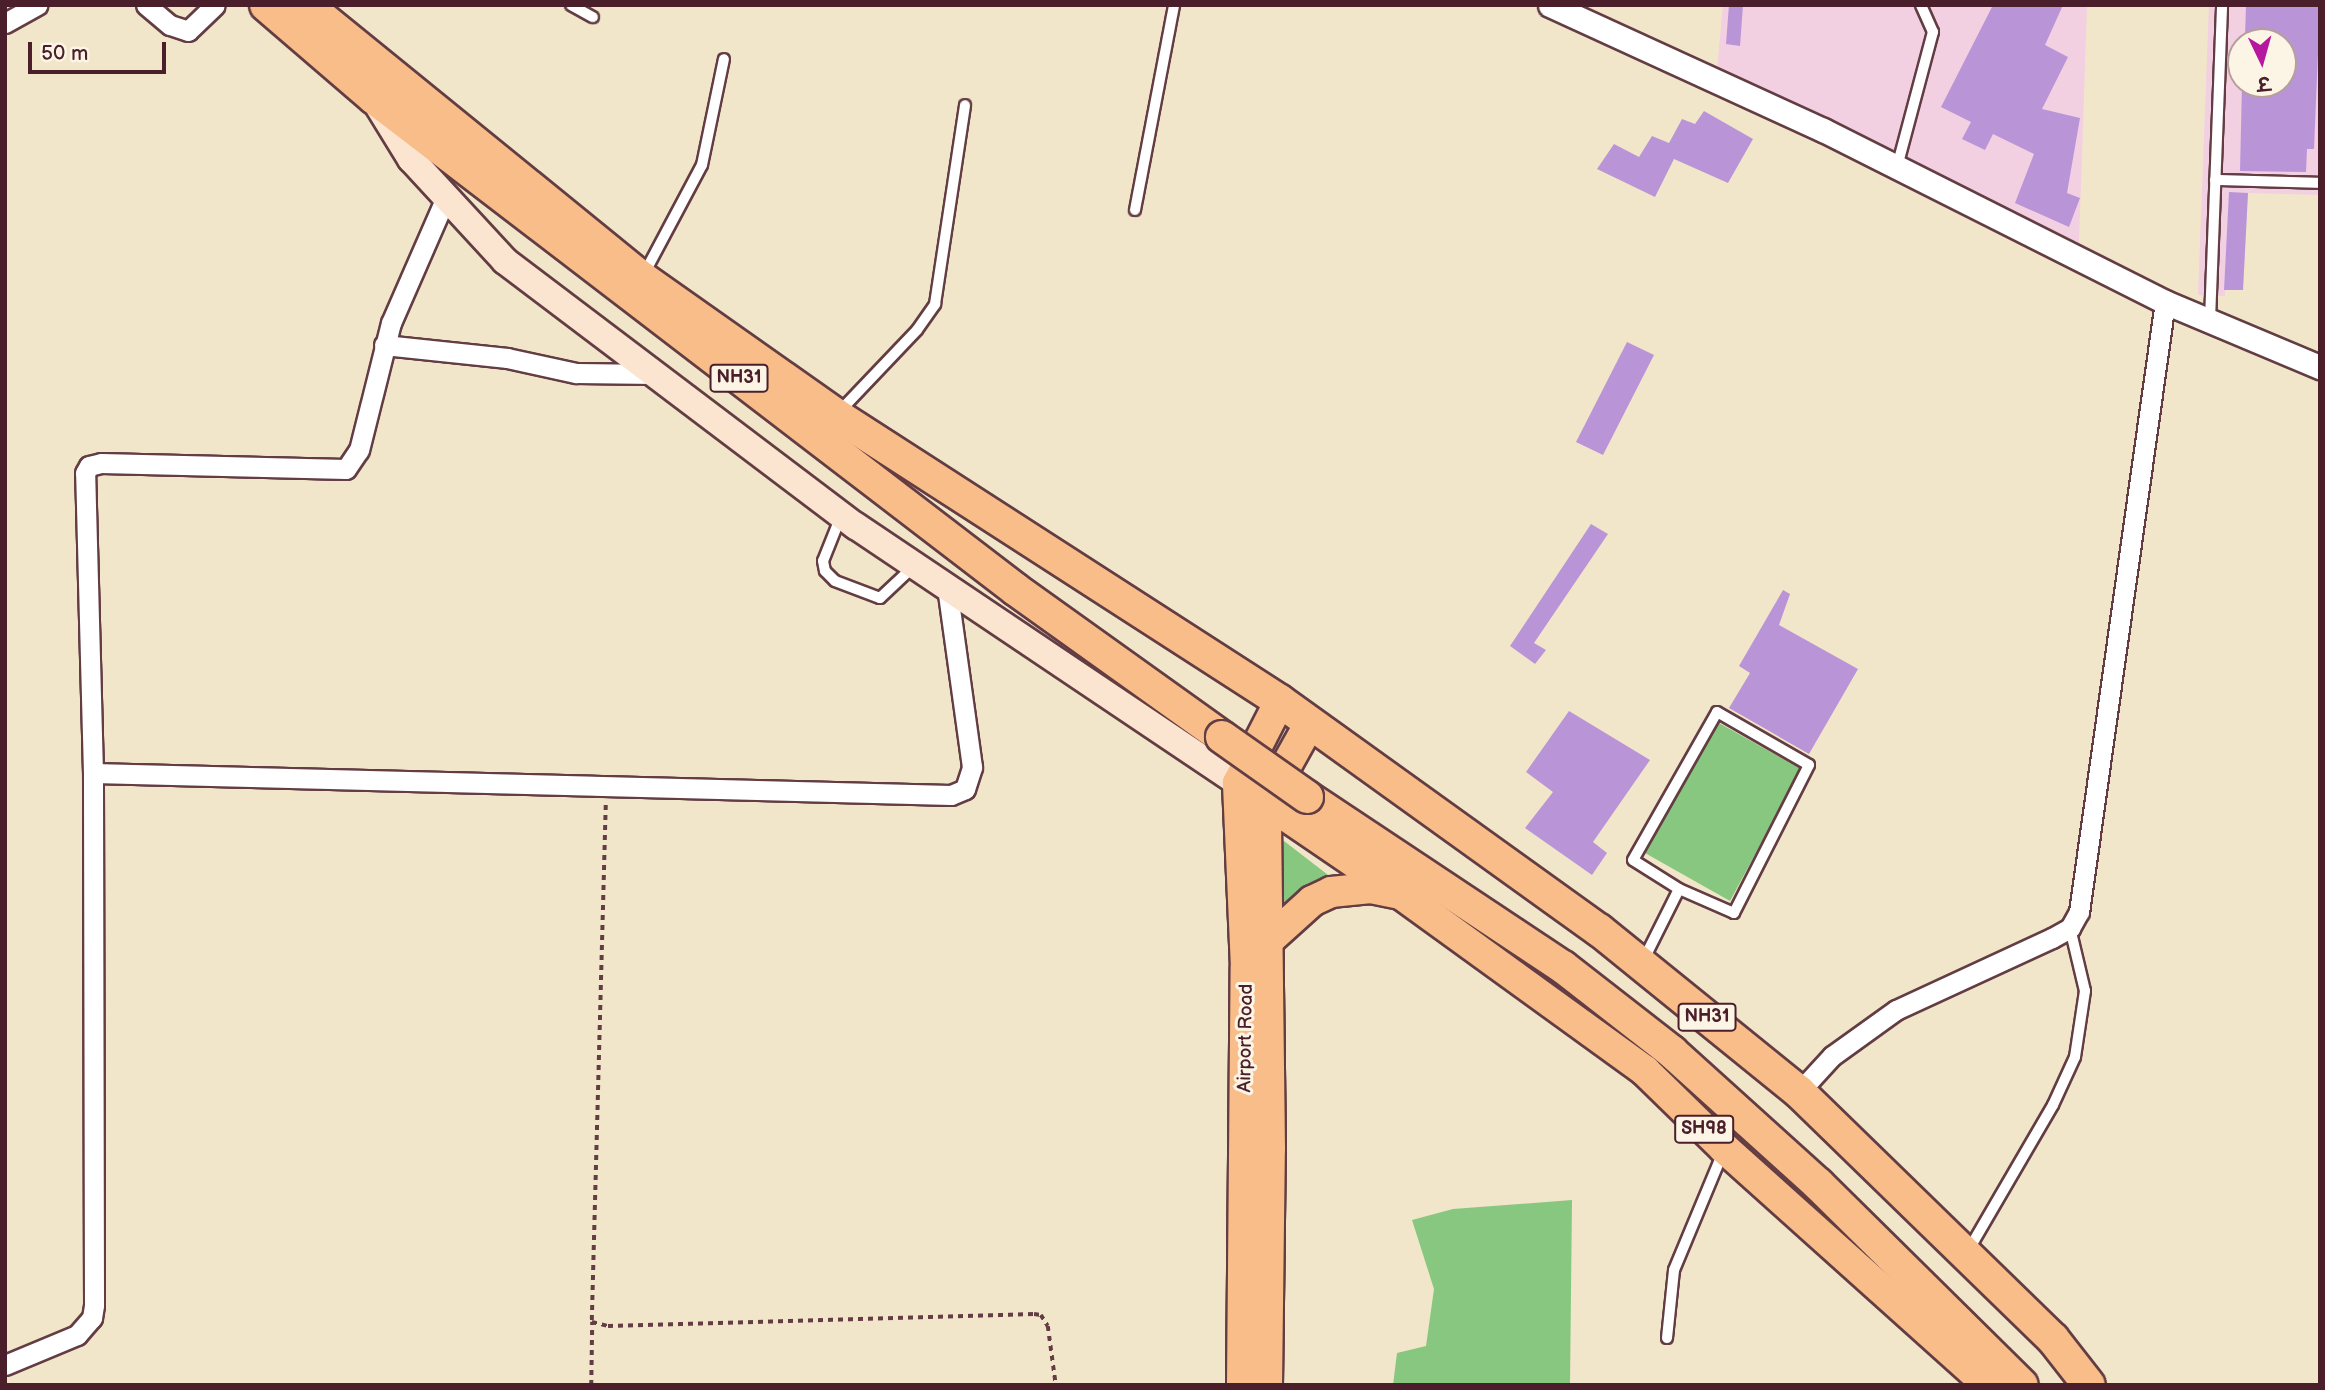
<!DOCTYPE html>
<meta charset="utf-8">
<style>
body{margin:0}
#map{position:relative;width:2325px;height:1390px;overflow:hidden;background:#f1e6ca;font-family:"Balsamiq Sans","Playpen Sans Deva",sans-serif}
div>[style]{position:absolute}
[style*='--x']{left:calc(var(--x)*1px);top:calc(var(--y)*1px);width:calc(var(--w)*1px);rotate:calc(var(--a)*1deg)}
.built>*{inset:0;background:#f2cfe1}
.green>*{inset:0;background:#87c77f}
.building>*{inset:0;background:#b995d8}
.path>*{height:3.5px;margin-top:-1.75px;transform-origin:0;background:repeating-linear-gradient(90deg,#633d43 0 5px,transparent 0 10px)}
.roads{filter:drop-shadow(2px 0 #633d43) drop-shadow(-2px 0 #633d43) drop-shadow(0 2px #633d43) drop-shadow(0 -2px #633d43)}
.service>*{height:10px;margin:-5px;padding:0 5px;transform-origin:5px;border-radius:5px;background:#fff}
.minor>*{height:19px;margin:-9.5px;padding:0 9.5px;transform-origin:9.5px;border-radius:9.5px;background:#fff}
.tertiary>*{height:23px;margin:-11.5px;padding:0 11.5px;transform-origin:11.5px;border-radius:11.5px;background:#fff}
.secondary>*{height:26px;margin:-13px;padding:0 13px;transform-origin:13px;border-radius:13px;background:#fce5d0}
.primary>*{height:30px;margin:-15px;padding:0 15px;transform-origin:15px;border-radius:15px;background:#f8bd89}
.trunk>*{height:32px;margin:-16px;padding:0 16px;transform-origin:16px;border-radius:16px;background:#f8bd89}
.bridges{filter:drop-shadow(2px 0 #633d43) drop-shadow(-2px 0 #633d43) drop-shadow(0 2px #633d43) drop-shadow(0 -2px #633d43)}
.trunk-bridge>*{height:32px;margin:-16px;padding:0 16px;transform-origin:16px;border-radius:16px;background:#f8bd89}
span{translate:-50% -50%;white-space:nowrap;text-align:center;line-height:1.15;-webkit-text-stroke:6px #fcf5e5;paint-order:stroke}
.shield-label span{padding:2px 5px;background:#fcf5e5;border:2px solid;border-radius:5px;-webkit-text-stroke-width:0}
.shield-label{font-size:18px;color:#4a1f2b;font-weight:700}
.street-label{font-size:19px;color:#4a1f2b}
.frame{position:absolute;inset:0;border:7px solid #4a1f2b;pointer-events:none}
.north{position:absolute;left:2227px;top:28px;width:70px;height:70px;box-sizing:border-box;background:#fcf5e5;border:2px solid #b59f9b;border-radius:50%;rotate:175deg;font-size:19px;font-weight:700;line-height:28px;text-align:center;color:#4a1f2b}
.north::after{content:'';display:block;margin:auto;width:24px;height:32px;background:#b5179e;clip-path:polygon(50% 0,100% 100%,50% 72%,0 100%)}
.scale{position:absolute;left:28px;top:42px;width:138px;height:32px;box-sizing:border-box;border:4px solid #4a1f2b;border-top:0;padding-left:9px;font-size:21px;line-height:24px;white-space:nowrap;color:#4a1f2b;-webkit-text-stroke:5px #fcf5e5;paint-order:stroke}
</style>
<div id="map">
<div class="built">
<i style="clip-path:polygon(1723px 5px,2087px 5px,2079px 243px,1717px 70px)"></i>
<i style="clip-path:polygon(evenodd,2209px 5px,2320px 5px,2320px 195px,2248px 193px,2243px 290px,2225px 290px,2225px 296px,2198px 295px,2209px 5px,2241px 42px,2283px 42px,2283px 84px,2241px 84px,2241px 42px)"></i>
</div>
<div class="green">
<i style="clip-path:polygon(1719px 723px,1801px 769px,1730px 901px,1645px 853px)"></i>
<i style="clip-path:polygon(1284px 841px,1332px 878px,1288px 908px,1278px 903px,1278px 846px)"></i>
<i style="clip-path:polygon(1572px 1200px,1570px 1385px,1393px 1385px,1397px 1353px,1426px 1346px,1434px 1289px,1412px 1220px,1453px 1209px)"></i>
</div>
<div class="building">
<i style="clip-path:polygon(1729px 5px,1743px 5px,1740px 46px,1726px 44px)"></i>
<i style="clip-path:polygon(1993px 5px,2063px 5px,2045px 45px,2068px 57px,2042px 109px,2080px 118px,2067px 193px,2080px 198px,2069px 227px,2015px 203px,2034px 154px,1993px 134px,1985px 150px,1962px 139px,1971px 122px,1941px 107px)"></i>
<i style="clip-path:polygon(2246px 5px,2320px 5px,2314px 149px,2307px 149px,2306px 172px,2240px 171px,2242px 84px,2283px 84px,2283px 42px,2245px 37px)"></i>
<i style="clip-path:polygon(1704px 111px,1753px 139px,1728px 183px,1674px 159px,1655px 197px,1597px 169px,1614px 144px,1639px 157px,1652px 136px,1669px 143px,1682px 119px,1695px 124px)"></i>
<i style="clip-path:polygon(2229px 192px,2248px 193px,2243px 290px,2224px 290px)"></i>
<i style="clip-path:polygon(1627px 342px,1654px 355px,1603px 455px,1576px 442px)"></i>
<i style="clip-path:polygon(1591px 524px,1608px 534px,1534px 643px,1546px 650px,1535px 664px,1510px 646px)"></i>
<i style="clip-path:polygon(1783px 590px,1790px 594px,1779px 625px,1858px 669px,1809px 754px,1729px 708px,1750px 673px,1739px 666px)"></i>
<i style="clip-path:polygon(1569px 711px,1650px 760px,1593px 842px,1607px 853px,1592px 875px,1525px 828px,1553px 792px,1526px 772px)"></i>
</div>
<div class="path">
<i style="--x:606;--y:805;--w:517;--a:91.55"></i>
<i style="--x:592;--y:1322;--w:16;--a:14"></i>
<i style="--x:608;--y:1326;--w:426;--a:-1.6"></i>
<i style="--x:1034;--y:1314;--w:7;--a:8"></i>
<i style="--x:1041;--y:1315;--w:13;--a:58"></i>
<i style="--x:1048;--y:1326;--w:60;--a:82.3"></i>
<i style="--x:591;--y:1385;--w:63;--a:-89.1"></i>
</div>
<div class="roads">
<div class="service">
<i style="--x:571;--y:5;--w:25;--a:29"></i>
<i style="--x:1897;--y:167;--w:140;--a:-75.1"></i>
<i style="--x:1933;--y:32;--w:30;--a:-114"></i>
<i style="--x:2215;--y:180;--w:105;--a:1.6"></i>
<i style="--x:1135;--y:210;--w:209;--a:-79.2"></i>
<i style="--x:644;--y:274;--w:123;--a:-62"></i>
<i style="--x:702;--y:165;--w:108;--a:-78.3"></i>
<i style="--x:2210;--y:320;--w:315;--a:-87.8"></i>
<i style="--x:839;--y:412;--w:113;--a:-46.4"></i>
<i style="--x:917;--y:330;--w:32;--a:-55"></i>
<i style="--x:935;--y:304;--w:201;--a:-81.4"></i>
<i style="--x:841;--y:516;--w:48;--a:111.8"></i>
<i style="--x:823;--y:561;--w:10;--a:79"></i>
<i style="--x:825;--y:571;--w:14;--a:45"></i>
<i style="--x:835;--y:581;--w:48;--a:20.7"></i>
<i style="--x:880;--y:598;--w:47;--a:-43.3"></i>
<i style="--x:1643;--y:961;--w:80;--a:-63.4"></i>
<i style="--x:1679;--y:889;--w:54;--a:-147.8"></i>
<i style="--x:1633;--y:860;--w:170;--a:-60.4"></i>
<i style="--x:1717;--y:712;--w:106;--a:29.9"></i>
<i style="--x:1809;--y:765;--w:166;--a:116.9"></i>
<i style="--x:1734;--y:913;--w:60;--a:-156.4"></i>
<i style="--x:1968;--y:1251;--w:169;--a:-59.8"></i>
<i style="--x:2053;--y:1105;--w:53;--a:-65.4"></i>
<i style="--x:2075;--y:1057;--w:67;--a:-81.4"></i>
<i style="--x:2085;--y:991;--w:65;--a:-103.4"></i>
<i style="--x:1667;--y:1338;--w:68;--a:-84.1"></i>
<i style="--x:1674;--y:1270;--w:128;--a:-67.4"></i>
</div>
<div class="minor">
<i style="--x:146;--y:5;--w:31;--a:40"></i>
<i style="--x:170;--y:25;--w:19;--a:18"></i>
<i style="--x:188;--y:31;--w:37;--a:-44"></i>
<i style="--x:5;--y:23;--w:37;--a:-29"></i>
<i style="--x:384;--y:345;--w:124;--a:6"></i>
<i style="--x:507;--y:358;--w:71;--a:12.3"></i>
<i style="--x:576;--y:373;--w:79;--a:0.7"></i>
<i style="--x:93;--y:773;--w:858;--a:1.47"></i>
<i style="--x:951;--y:795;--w:15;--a:-23"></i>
<i style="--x:965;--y:789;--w:23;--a:-72"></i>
<i style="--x:972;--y:767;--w:182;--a:-97.9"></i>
<i style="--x:1799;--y:1092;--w:49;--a:-47.5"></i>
<i style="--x:1832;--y:1056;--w:79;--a:-35.7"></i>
<i style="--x:1896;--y:1010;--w:172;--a:-24.8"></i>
<i style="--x:2052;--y:938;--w:21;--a:-29"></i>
<i style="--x:2070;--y:928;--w:18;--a:-61"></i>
<i style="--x:2079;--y:912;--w:616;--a:-81.98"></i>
<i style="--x:5;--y:1365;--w:78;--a:-22.6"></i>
<i style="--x:77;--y:1335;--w:23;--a:-49"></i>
<i style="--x:92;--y:1318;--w:13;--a:-81"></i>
<i style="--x:94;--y:1305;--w:532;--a:-90.11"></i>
<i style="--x:93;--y:773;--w:300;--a:-91.5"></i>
<i style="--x:85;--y:473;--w:8;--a:-60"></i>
<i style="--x:89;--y:466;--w:12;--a:-14"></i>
<i style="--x:101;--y:463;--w:245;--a:1.4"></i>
<i style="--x:346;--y:469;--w:23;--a:-56"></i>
<i style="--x:359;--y:450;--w:131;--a:-75.9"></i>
<i style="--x:391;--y:323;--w:137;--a:-66.4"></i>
</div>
<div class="tertiary">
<i style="--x:1550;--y:5;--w:300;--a:24.6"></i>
<i style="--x:1823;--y:130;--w:383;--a:26.7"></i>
<i style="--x:2165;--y:302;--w:168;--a:22.8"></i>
</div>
<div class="secondary">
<i style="--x:377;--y:104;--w:65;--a:58.3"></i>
<i style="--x:411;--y:159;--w:139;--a:47.3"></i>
<i style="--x:505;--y:261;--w:440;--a:37.1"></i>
<i style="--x:856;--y:526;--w:460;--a:33.9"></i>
</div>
<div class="primary">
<i style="--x:1238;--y:783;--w:199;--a:34.3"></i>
<i style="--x:1402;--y:895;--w:300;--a:35.9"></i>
<i style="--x:1645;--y:1071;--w:110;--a:44.3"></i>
<i style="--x:1724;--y:1148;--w:355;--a:41.9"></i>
<i style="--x:1269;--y:940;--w:58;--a:-42.2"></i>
<i style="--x:1312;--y:901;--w:21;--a:-25"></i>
<i style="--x:1331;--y:892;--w:40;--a:-5.7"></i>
<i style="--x:1371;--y:888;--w:25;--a:12"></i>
<i style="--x:1242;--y:1385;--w:417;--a:-89.5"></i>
<i style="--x:1246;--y:968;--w:185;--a:-92.5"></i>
<i style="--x:1238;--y:783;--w:92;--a:-62.9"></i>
<i style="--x:1267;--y:1385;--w:236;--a:-89.3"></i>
<i style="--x:1270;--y:1149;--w:347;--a:-90.7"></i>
<i style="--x:1266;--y:802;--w:90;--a:-60.9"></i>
</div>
<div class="trunk">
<i style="--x:266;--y:5;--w:141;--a:40.7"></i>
<i style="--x:373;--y:97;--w:809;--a:37.46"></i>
<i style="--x:1015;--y:589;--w:254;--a:35.6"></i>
<i style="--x:306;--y:5;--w:433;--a:39.1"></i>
<i style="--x:642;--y:278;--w:237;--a:35.2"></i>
<i style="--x:836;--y:415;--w:528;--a:32.79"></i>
<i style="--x:1280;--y:701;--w:393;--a:35.7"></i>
<i style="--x:1599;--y:930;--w:257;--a:39"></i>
<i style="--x:1799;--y:1092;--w:354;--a:44.2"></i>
<i style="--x:2053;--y:1339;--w:58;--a:52"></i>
<i style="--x:1307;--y:797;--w:307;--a:33.6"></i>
<i style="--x:1563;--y:967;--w:138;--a:37.9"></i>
<i style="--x:1672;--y:1052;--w:197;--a:42.1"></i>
<i style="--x:1818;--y:1184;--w:286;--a:44.6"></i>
</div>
</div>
<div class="bridges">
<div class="trunk-bridge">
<i style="--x:1222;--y:737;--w:104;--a:35.2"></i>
</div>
</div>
<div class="shield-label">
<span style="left:739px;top:378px">NH31</span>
<span style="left:1707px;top:1017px">NH31</span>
<span style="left:1704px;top:1129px">SH98</span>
</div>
<div class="street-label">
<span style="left:1246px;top:1038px;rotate:-89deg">Airport Road</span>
</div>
<div class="frame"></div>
<div class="north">उ</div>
<div class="scale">50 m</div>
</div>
